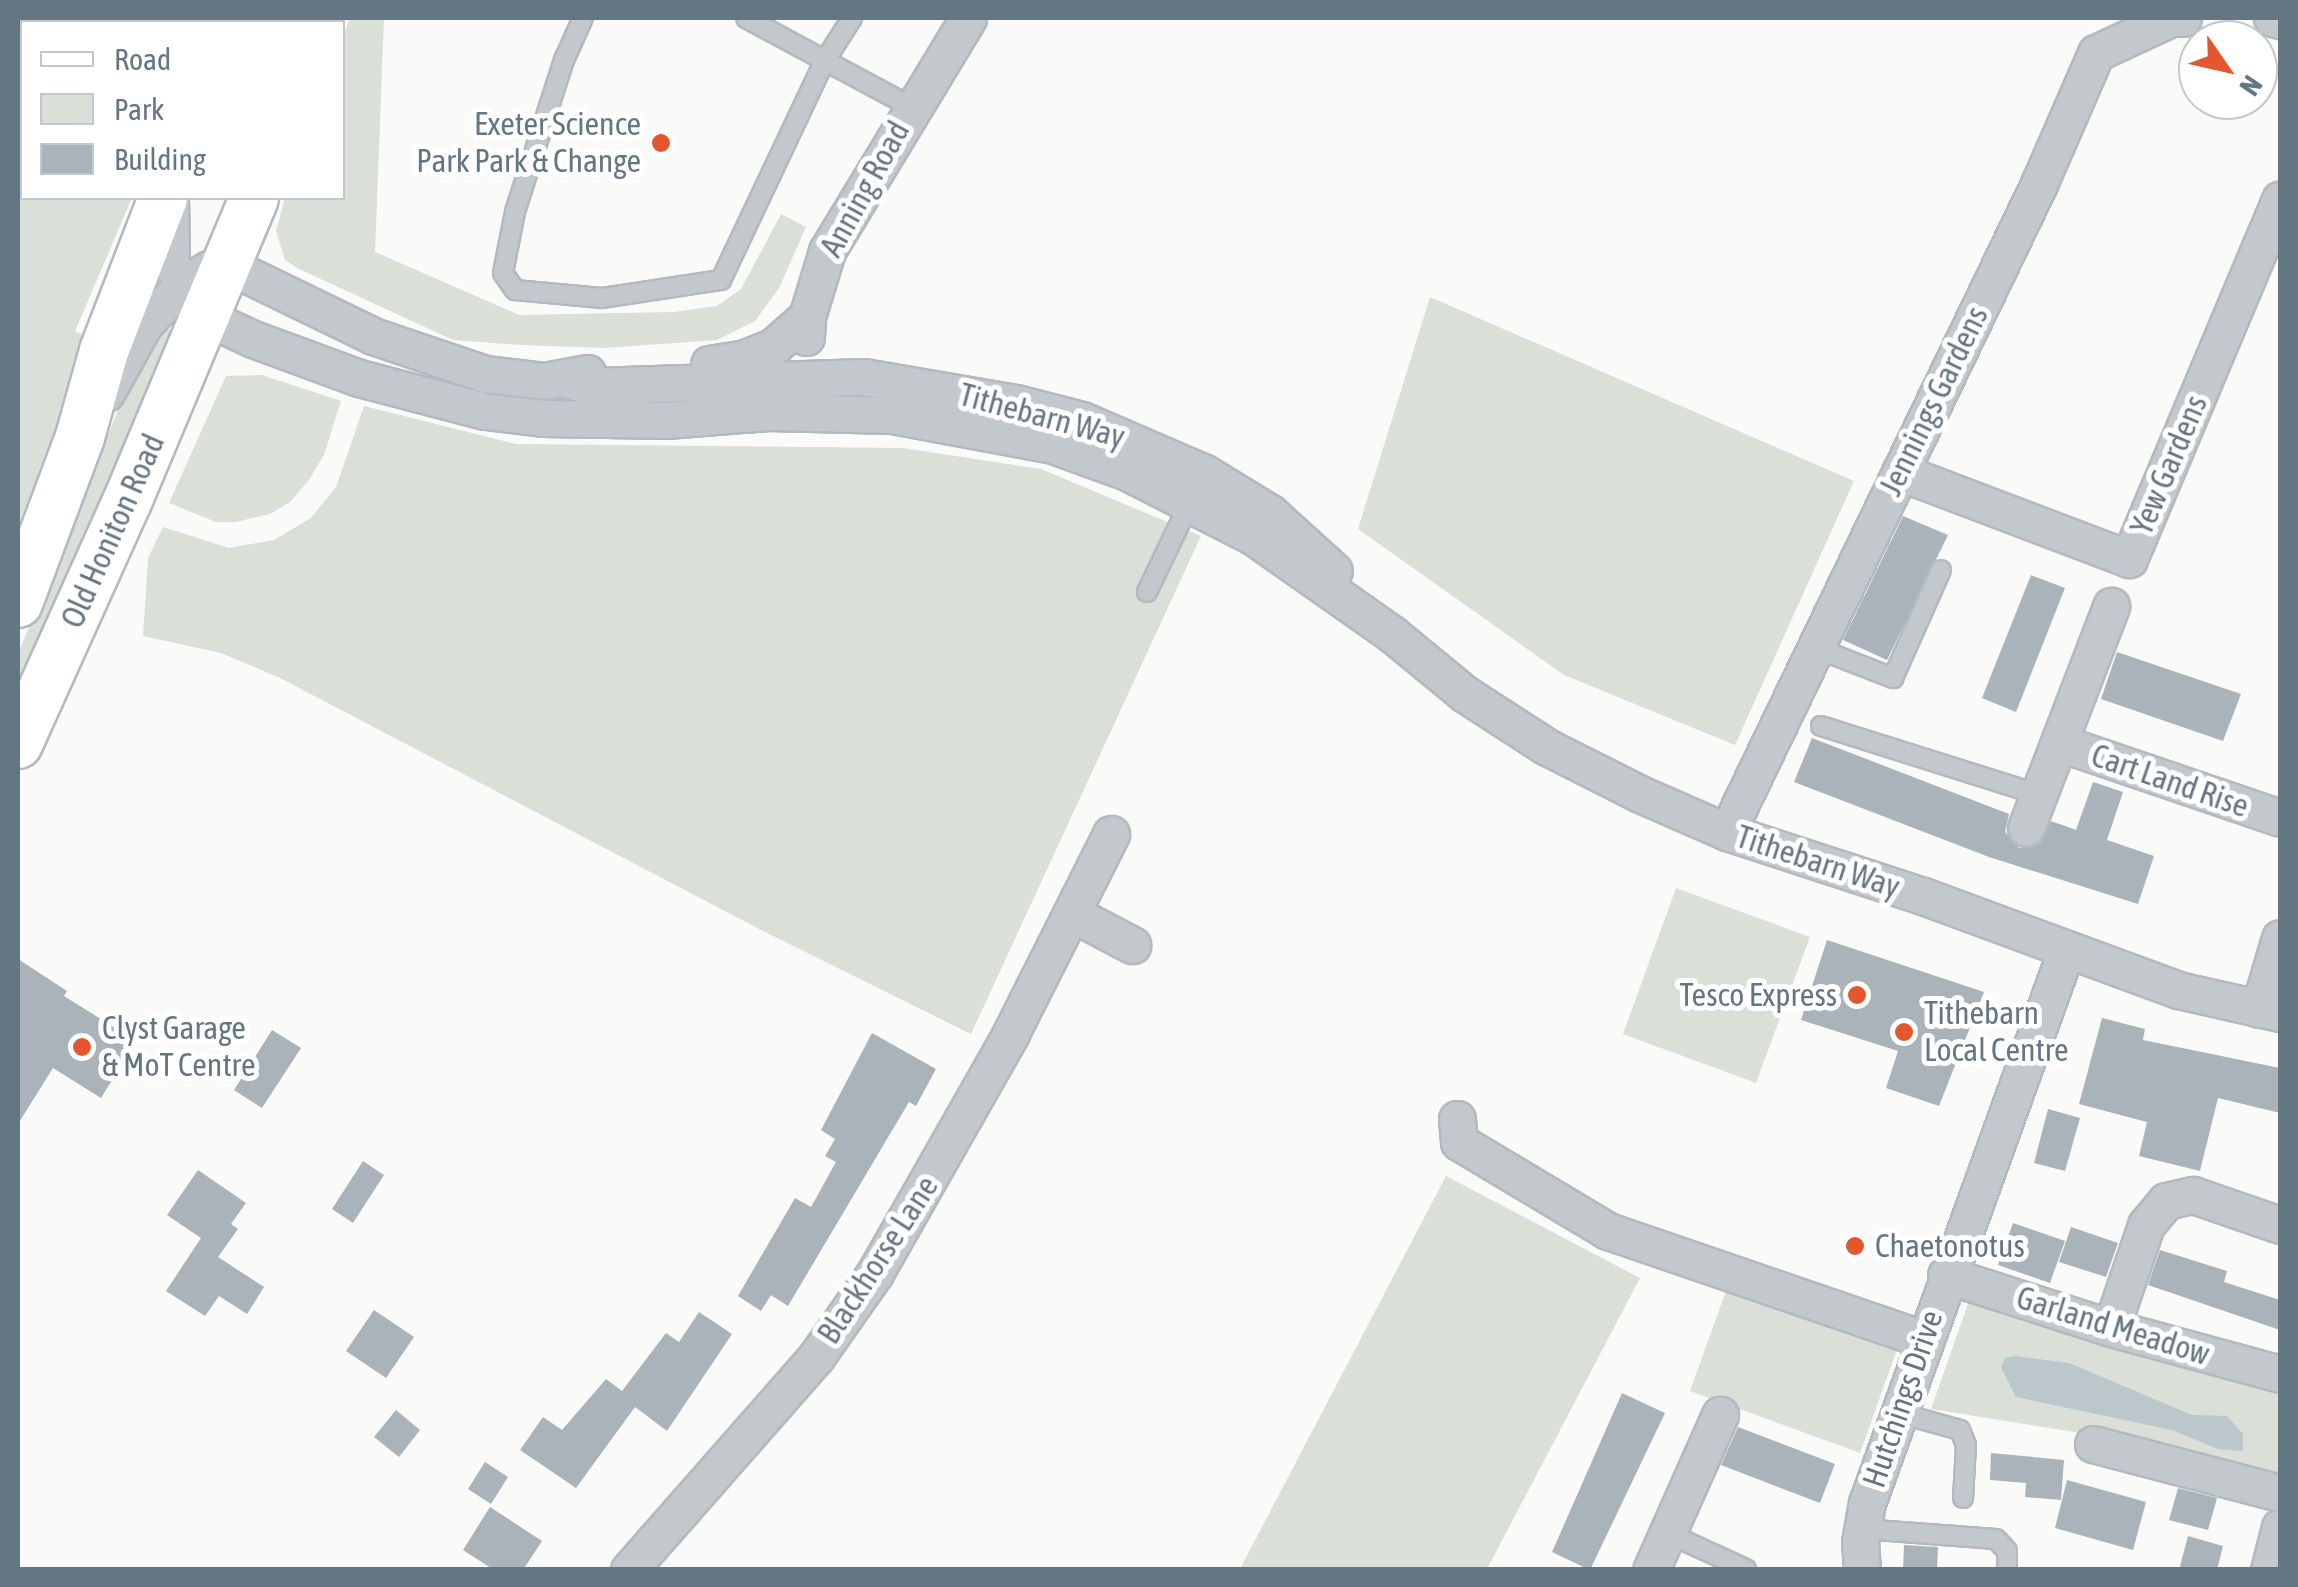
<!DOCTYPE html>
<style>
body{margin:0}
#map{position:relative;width:2298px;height:1587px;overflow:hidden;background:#fafaf8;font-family:"Asap Condensed",sans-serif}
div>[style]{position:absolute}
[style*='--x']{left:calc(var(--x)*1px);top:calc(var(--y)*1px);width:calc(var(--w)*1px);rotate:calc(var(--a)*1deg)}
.green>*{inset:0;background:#dadfd7}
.water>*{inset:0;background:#bbc7cb}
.building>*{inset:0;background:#aab3b9}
.roads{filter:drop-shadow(2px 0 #b3babf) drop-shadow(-2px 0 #b3babf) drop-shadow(0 2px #b3babf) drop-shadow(0 -2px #b3babf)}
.lane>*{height:18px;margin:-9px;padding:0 9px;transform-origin:9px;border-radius:9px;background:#c3c8cc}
.street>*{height:35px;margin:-17.5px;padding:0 17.5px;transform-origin:17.5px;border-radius:17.5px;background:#c3c8cc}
.secondary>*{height:48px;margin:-24px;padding:0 24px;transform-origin:24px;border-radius:24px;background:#fff}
.highway>*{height:55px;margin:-27.5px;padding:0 27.5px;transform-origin:27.5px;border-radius:27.5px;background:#fff}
.dots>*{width:28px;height:28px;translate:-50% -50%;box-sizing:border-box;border:5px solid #fff;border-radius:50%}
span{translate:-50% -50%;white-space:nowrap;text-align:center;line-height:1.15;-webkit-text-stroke:10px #fff;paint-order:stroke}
.poi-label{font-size:32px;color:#657683}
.right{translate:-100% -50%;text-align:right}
.left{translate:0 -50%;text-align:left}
.street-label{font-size:32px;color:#657683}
.frame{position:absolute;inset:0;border:20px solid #657683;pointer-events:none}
.legend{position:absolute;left:20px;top:20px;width:325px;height:180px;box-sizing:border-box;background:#fff;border:2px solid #c1c8cd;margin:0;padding:12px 18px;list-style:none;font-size:30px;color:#657683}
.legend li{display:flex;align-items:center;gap:20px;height:50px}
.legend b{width:50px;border:2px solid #c1c8cd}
.north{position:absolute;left:2178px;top:20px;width:100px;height:100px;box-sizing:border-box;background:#fff;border:2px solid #c1c8cd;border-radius:50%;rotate:124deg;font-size:28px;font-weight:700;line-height:40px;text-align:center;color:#657683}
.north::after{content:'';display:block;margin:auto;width:35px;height:45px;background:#e4572e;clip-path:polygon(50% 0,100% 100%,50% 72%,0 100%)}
</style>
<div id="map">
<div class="green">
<i style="clip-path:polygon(350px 18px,384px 18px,375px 252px,519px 315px,674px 312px,717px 306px,741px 289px,781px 214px,806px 227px,779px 288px,755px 321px,717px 340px,605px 348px,521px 345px,453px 340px,299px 269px,285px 260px,276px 231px,285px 198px,342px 198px,342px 38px)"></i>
<i style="clip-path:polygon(22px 174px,22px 198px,132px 198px,75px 331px,90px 338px,18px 526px,18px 188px)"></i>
<i style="clip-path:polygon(1430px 297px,1854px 481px,1735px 745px,1564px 675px,1358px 529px)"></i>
<i style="clip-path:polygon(163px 326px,177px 335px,18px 716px,18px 654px,139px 359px)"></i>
<i style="clip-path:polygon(262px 375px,341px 401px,324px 455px,309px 480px,290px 502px,270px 514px,236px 522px,216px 522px,169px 503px,226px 376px)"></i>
<i style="clip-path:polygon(364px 406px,516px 444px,903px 448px,1041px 469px,1201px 536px,971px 1034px,763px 931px,280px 678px,221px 653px,143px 636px,148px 558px,163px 527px,229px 548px,274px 540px,311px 518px,336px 487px)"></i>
<i style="clip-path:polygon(1676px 888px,1810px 937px,1756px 1083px,1623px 1034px)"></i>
<i style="clip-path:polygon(1446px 1176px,1640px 1278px,1487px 1569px,1240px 1569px)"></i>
<i style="clip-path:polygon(1727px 1288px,1899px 1344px,1860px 1453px,1690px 1391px)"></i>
<i style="clip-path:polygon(1970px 1298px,2280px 1384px,2280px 1482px,2099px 1436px,1931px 1409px)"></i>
</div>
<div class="water">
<i style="clip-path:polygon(2015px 1356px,2069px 1363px,2192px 1415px,2227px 1416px,2243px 1434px,2243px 1451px,2218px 1449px,2172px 1430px,2016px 1397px,2001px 1367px,2005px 1358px)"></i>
</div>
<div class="building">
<i style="clip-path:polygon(1903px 516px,1948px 535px,1887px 660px,1843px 640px)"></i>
<i style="clip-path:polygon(2031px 575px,2065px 588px,2016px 712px,1982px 698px)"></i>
<i style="clip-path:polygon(2117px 652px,2241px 694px,2223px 741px,2101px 699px)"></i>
<i style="clip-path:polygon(1812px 738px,2009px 814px,2005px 832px,2019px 848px,2040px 844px,2051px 821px,2076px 830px,2093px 782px,2123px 792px,2107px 840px,2154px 856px,2138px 904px,1989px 857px,1794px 782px)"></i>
<i style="clip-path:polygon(1827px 940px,1984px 992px,1939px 1106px,1886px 1088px,1898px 1051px,1801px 1020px)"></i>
<i style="clip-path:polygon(18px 959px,67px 991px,64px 996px,136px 1041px,101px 1098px,53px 1068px,18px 1124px)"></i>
<i style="clip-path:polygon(2102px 1018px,2145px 1029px,2143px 1040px,2280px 1068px,2280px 1113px,2218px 1098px,2200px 1171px,2139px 1156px,2147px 1122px,2079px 1104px)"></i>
<i style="clip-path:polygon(272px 1030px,301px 1048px,262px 1108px,234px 1090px)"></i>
<i style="clip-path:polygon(872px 1033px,936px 1069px,916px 1106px,909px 1102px,788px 1306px,771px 1295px,761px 1311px,738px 1296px,795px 1198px,811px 1207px,836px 1162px,825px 1156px,835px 1139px,821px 1130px)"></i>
<i style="clip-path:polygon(2048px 1109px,2080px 1118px,2065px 1171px,2034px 1163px)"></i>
<i style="clip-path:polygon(363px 1161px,384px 1175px,353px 1223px,332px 1209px)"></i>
<i style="clip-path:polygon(198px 1170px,246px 1203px,231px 1224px,238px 1229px,218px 1257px,264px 1287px,247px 1314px,219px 1296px,205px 1316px,166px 1291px,201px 1238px,167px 1215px)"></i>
<i style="clip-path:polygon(2013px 1223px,2065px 1241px,2050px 1283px,1998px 1265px)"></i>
<i style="clip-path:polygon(2071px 1227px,2118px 1243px,2106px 1277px,2059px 1262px)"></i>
<i style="clip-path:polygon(2160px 1250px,2227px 1271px,2224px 1282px,2280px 1300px,2280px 1330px,2148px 1285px)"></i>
<i style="clip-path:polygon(374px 1310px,414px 1337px,386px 1378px,346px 1351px)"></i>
<i style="clip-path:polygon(699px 1312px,732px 1334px,667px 1431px,635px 1407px,576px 1488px,520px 1450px,543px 1417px,562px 1430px,606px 1379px,622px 1391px,666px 1333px,679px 1342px)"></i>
<i style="clip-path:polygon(1622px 1393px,1665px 1413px,1590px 1570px,1552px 1552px)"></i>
<i style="clip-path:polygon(396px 1410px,420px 1430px,399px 1457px,374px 1437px)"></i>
<i style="clip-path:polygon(1738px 1427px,1835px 1464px,1820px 1503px,1721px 1465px)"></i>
<i style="clip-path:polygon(1991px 1453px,2064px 1460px,2061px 1500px,2025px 1497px,2026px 1483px,1990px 1480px)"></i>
<i style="clip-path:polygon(485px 1462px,508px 1477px,491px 1504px,468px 1489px)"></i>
<i style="clip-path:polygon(2067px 1480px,2146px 1502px,2133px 1550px,2055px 1528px)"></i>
<i style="clip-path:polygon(2178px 1488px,2217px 1498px,2208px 1530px,2169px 1520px)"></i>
<i style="clip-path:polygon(490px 1507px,542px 1541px,523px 1570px,494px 1570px,463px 1550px)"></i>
<i style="clip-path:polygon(2188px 1536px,2223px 1546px,2217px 1570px,2179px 1570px)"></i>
<i style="clip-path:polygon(1904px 1545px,1938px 1547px,1937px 1570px,1903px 1570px)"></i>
</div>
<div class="roads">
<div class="lane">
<i style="--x:583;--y:18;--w:46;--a:114.3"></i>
<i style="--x:564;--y:60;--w:160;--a:107.9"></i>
<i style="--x:515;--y:212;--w:62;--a:101.1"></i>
<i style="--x:503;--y:273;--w:21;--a:55"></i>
<i style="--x:515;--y:290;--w:87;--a:5.3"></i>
<i style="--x:602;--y:298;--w:120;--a:-8.6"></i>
<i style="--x:721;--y:280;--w:241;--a:-64.7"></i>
<i style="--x:824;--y:62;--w:52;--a:-57.5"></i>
<i style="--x:746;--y:18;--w:187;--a:28.3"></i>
<i style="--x:1147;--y:592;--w:102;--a:-64.4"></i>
<i style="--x:1816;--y:648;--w:83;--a:21.3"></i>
<i style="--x:1893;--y:678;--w:118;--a:-66"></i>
<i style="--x:1821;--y:726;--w:230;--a:17.5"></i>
<i style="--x:1899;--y:1413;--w:63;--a:15.6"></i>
<i style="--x:1960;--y:1430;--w:16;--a:68"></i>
<i style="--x:1966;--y:1445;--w:53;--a:93.2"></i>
<i style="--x:1862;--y:1529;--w:134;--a:4.3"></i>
<i style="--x:1996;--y:1539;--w:16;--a:47"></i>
<i style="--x:2007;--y:1551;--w:19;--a:90"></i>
<i style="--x:1667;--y:1533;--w:87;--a:24.5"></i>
</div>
<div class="street">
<i style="--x:2272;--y:18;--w:8;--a:14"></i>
<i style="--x:170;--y:198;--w:65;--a:89.1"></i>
<i style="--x:171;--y:263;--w:25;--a:61"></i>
<i style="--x:183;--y:285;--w:39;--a:54"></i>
<i style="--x:206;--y:317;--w:52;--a:25.1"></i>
<i style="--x:253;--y:339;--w:113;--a:20.2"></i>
<i style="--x:359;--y:378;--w:130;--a:14.7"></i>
<i style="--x:485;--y:411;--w:58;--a:6.9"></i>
<i style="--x:543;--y:418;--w:124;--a:0.9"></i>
<i style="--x:667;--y:420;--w:102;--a:-4.5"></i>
<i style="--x:769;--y:412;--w:123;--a:1.4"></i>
<i style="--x:892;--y:415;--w:164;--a:10.6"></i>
<i style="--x:1053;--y:445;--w:77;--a:19.9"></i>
<i style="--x:1125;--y:471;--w:145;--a:27.1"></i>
<i style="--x:1254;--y:537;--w:169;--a:35.1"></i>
<i style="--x:1392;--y:634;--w:94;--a:39.4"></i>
<i style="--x:1465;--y:694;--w:98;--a:32.9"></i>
<i style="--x:1547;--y:747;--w:104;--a:26.8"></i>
<i style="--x:1640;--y:794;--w:95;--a:23.6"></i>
<i style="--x:1727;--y:832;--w:206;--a:18.1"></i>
<i style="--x:1923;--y:896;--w:272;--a:20.2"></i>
<i style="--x:2178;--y:990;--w:105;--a:12.7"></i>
<i style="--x:806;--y:337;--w:20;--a:-87"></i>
<i style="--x:807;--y:317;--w:69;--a:-73.1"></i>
<i style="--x:827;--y:251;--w:272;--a:-58.8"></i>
<i style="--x:709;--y:364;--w:36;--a:-9"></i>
<i style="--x:745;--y:358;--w:31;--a:-22"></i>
<i style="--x:774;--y:346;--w:44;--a:-41.3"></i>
<i style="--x:567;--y:380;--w:27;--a:13"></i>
<i style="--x:593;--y:386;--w:271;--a:-1.9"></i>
<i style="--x:864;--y:377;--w:154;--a:9.7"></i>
<i style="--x:1016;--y:403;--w:68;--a:14.4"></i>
<i style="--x:1082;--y:420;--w:132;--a:23.3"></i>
<i style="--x:1203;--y:472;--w:79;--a:31.5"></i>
<i style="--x:1270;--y:513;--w:86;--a:42.2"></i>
<i style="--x:106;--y:393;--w:80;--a:-60.9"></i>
<i style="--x:145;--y:323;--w:54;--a:-45"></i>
<i style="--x:183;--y:285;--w:31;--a:-32"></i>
<i style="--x:209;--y:269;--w:18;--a:-13"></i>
<i style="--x:227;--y:265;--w:162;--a:25.9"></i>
<i style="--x:373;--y:336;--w:118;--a:18.7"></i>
<i style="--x:485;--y:374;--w:59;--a:6.8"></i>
<i style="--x:544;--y:381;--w:44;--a:-10.5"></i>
<i style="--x:1900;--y:472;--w:245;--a:20.8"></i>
<i style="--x:2129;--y:559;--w:390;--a:-67.2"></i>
<i style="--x:2060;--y:743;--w:232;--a:18.8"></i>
<i style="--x:2026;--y:828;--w:238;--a:-69"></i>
<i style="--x:1727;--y:832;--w:719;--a:-64.29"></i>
<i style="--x:2039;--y:184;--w:143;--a:-66.5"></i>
<i style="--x:2096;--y:53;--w:83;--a:-25"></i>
<i style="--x:2171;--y:18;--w:12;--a:0"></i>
<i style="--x:1073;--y:914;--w:67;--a:27.7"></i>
<i style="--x:2259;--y:1009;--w:74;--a:-73.5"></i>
<i style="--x:1457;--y:1119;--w:23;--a:85"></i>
<i style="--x:1459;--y:1142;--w:174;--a:30.9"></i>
<i style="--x:1608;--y:1231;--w:334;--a:18.9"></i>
<i style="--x:1946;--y:1275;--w:173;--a:17.8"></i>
<i style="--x:2111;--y:1328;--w:175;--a:15.2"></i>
<i style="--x:2111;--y:1328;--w:109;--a:-71.2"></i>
<i style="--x:2146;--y:1225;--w:31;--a:-50"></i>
<i style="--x:2166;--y:1201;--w:28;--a:-13"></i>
<i style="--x:2193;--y:1195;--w:92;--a:19"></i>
<i style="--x:2093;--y:1444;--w:193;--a:14.7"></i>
<i style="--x:629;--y:1570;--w:283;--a:-48.7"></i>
<i style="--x:816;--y:1357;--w:103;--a:-54.9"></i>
<i style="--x:875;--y:1273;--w:274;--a:-60.4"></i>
<i style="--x:1010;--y:1035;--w:225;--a:-63.3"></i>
<i style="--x:1651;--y:1570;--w:170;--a:-66"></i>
<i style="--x:1862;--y:1570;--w:28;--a:-94"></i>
<i style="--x:1860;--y:1542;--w:40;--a:-80"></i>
<i style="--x:1867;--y:1503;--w:587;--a:-70.18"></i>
<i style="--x:2269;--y:1570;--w:44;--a:-75.7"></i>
</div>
<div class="secondary">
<i style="--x:241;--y:22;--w:4;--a:-63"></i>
<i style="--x:311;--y:22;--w:4;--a:-76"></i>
<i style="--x:18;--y:603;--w:177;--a:-69.5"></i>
<i style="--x:80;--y:437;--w:89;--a:-74.4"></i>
<i style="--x:104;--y:351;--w:164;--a:-68.9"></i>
<i style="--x:18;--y:744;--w:265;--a:-65.8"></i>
<i style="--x:127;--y:502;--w:329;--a:-67.3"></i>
</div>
<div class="highway">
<i style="--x:46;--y:22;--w:4;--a:-76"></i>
<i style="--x:18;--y:110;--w:15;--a:-74"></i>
</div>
</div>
<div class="dots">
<i style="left:661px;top:143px;background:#e4572e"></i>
<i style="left:1857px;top:995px;background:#e4572e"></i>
<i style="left:1904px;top:1032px;background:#e4572e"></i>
<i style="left:82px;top:1047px;background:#e4572e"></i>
<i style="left:1855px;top:1246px;background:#e4572e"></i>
</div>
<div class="poi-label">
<span class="right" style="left:641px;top:143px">Exeter Science<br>Park Park &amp; Change</span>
<span class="right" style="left:1837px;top:995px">Tesco Express</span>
<span class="left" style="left:1924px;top:1032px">Tithebarn<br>Local Centre</span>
<span class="left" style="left:102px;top:1047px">Clyst Garage<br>&amp; MoT Centre</span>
<span class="left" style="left:1875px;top:1246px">Chaetonotus</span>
</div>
<div class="street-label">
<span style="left:865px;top:189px;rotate:-61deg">Anning Road</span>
<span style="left:1934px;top:401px;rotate:-64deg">Jennings Gardens</span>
<span style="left:1042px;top:416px;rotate:15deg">Tithebarn Way</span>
<span style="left:2169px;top:465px;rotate:-67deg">Yew Gardens</span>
<span style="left:113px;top:531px;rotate:-66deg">Old Honiton Road</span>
<span style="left:2170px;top:781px;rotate:19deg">Cart Land Rise</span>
<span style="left:1818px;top:862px;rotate:18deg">Tithebarn Way</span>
<span style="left:878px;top:1260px;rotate:-57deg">Blackhorse Lane</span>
<span style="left:2113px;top:1326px;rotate:17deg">Garland Meadow</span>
<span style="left:1903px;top:1399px;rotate:-71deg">Hutchings Drive</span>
</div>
<div class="frame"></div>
<ul class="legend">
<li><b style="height:12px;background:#fff"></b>Road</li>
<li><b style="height:28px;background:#dadfd7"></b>Park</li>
<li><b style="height:28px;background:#aab3b9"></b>Building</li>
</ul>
<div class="north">N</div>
</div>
